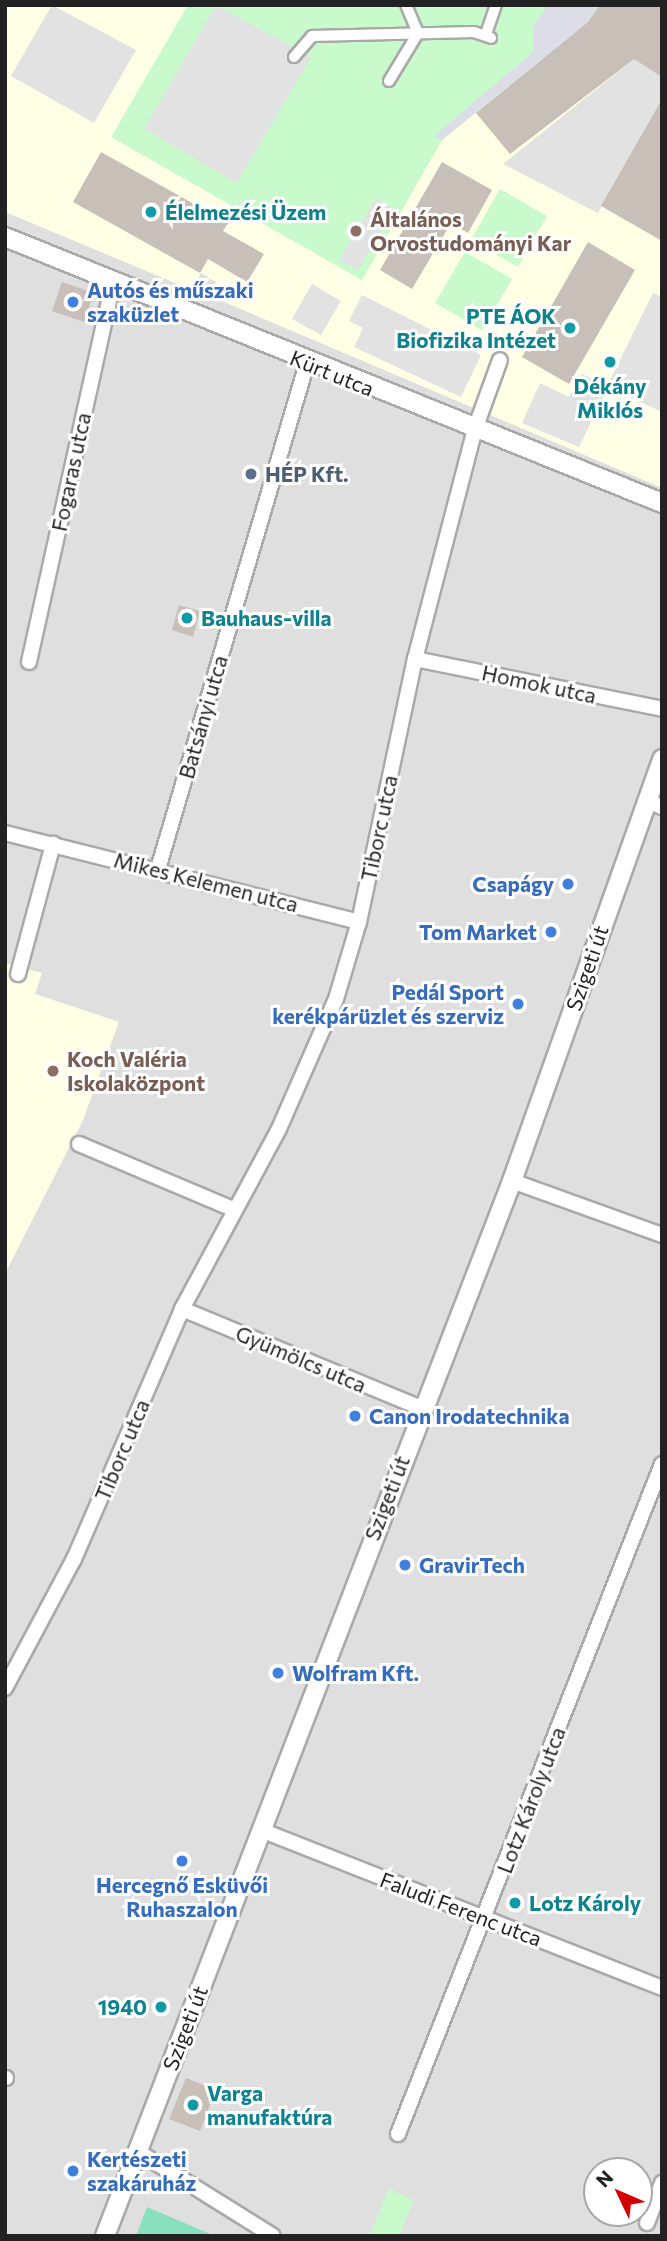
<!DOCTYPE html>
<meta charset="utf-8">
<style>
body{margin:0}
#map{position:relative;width:667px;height:2241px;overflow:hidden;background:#f2efe9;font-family:Commissioner,sans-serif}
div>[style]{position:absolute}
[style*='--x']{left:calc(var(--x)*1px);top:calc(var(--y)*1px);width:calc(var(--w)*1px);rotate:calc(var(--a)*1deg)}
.residential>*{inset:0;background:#e0dfdf}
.education>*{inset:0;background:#ffffe5}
.park>*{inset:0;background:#c8facc}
.pitch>*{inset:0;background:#88e0be}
.parking>*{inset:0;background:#e2e2e2}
.plaza>*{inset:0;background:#dddde8}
.building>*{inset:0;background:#c7bfb8}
.roads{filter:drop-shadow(2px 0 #a9a9a9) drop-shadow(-2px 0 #a9a9a9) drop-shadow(0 2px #a9a9a9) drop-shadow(0 -2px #a9a9a9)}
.pedestrian>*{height:10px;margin:-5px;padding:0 5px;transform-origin:5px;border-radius:5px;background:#fff}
.minor>*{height:14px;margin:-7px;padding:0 7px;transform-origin:7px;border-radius:7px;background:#fff}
.tertiary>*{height:18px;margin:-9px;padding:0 9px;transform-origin:9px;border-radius:9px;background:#fff}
.dots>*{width:19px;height:19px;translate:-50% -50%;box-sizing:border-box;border:4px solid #fff;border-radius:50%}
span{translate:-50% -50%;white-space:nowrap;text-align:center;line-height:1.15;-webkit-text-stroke:6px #fff;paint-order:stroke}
.culture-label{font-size:21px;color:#0d838f;font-weight:700}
.left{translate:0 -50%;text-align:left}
.right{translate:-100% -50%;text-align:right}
.education-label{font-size:21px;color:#785e54;font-weight:700}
.shop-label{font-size:21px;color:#366cbe;font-weight:700}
.street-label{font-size:21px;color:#222}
.service-label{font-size:21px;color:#4e5e75;font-weight:700}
.frame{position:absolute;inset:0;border:7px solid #222;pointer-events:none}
.north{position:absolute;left:583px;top:2157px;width:70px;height:70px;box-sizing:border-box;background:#fff;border:2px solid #a7a7a7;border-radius:50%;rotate:314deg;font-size:19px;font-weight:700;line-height:28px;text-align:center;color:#222}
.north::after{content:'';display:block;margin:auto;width:24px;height:32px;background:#d40000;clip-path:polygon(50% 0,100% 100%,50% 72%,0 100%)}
</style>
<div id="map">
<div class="residential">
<i style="clip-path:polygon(evenodd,5px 5px,662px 5px,662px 2236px,5px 2236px,5px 5px,597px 2171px,639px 2171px,639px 2213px,597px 2213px,597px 2171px)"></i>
</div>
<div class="education">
<i style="clip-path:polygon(5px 5px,662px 5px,662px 488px,210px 296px,216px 282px,201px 273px,192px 290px,5px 212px)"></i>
<i style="clip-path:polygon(5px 963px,42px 973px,35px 994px,119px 1022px,83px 1120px,5px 1274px)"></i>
</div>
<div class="park">
<i style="clip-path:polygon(188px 5px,212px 6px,600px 5px,588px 22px,442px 140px,362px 280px,111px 137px)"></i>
<i style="clip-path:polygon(500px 189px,547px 216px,518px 267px,471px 240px)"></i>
<i style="clip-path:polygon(465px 252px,512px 279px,482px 330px,435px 303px)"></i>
<i style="clip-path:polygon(389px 2189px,414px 2200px,399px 2236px,375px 2236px,370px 2234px)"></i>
</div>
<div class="pitch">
<i style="clip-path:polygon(147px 2207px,215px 2236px,136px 2236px)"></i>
</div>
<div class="parking">
<i style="clip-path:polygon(52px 5px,136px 50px,94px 123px,11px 76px)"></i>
<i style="clip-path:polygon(216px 5px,311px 57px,237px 183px,144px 129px)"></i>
<i style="clip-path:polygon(634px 59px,662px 76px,662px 99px,598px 213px,503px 164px)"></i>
<i style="clip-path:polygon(376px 198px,393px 208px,358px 270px,339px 260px)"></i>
<i style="clip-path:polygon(312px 284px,341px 301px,321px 335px,292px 319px)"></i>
<i style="clip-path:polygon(653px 293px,662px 297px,662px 412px,608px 387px,579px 447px,522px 423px,540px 383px,569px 397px,582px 374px,607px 386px)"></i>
<i style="clip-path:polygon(362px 295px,481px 355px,461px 397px,354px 347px,363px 328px,349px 321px)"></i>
</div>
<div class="plaza">
<i style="clip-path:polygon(600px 5px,588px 22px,442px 140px,434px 136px,533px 52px,533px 26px,547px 7px)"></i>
</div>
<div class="building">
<i style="clip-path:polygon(600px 5px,662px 5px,662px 77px,634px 59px,510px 154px,476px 113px,588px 22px)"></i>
<i style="clip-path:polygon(662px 99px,662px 241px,601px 206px)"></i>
<i style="clip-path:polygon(101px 152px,228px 223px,223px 231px,264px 254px,247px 282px,208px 259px,200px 273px,73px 202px)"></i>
<i style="clip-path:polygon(442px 162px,492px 190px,468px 233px,451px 223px,412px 289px,380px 270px)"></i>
<i style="clip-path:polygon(588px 242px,635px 270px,569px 384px,522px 357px)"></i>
<i style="clip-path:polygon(62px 282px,94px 293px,84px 322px,52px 311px)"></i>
<i style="clip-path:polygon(179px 605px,200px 611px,193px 637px,172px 630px)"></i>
<i style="clip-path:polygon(186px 2078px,216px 2090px,200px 2131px,169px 2119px)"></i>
</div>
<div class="roads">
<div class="pedestrian">
<i style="--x:486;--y:34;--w:31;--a:-71"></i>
<i style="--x:294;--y:57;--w:28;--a:-49"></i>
<i style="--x:312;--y:36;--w:162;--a:-1.4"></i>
<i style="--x:474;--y:32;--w:18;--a:19"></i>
<i style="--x:389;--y:81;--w:56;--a:-58.9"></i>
<i style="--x:418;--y:33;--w:30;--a:-113"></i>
</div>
<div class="minor">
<i style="--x:415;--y:659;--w:252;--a:11.4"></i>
<i style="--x:29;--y:662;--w:389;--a:-77.5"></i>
<i style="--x:646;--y:800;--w:17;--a:24"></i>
<i style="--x:5;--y:833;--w:365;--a:14.1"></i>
<i style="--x:158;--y:869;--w:527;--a:-73.59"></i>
<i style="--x:18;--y:974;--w:135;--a:-74.9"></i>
<i style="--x:79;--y:1144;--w:169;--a:22.9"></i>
<i style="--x:512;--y:1181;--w:159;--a:19.8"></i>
<i style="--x:182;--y:1309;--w:259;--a:22.5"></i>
<i style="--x:5;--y:1688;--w:146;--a:-61.9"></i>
<i style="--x:74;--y:1559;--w:272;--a:-66.6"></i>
<i style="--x:182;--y:1309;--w:202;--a:-61.7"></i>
<i style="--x:278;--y:1131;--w:144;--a:-66.3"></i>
<i style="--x:336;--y:999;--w:80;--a:-73.4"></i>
<i style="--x:359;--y:922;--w:269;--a:-78"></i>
<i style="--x:415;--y:659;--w:238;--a:-75.4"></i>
<i style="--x:475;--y:429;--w:73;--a:-70.1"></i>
<i style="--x:261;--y:1830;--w:431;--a:21.5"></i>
<i style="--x:5;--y:2078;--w:1;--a:0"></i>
<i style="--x:398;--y:2134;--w:720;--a:-68.49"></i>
<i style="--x:137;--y:2151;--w:160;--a:32"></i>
<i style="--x:647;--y:2223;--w:43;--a:-69.4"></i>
</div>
<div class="tertiary">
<i style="--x:5;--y:237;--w:709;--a:22.04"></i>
<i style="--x:105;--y:2236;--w:1131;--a:-68.9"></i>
<i style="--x:512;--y:1181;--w:448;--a:-70.4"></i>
</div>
</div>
<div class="dots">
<i style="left:151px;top:212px;background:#0f9aa8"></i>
<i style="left:356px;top:231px;background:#8d6e63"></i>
<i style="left:73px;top:302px;background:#3f7fe0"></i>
<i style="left:570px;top:328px;background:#0f9aa8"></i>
<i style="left:610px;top:362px;background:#0f9aa8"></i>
<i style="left:251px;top:474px;background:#5c6f8a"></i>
<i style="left:187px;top:618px;background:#0f9aa8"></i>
<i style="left:568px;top:884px;background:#3f7fe0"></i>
<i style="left:551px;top:932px;background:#3f7fe0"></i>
<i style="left:518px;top:1004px;background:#3f7fe0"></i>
<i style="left:53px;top:1071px;background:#8d6e63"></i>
<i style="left:355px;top:1416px;background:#3f7fe0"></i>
<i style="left:405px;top:1565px;background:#3f7fe0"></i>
<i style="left:278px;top:1673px;background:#3f7fe0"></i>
<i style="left:182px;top:1861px;background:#3f7fe0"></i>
<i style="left:515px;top:1903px;background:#0f9aa8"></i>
<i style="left:161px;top:2007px;background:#0f9aa8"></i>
<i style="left:193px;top:2105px;background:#0f9aa8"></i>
<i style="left:73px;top:2171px;background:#3f7fe0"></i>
</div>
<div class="culture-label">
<span class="left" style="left:165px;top:212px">Élelmezési Üzem</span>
<span class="right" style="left:556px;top:328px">PTE ÁOK<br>Biofizika Intézet</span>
<span style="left:610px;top:398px">Dékány<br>Miklós</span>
<span class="left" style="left:201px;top:618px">Bauhaus-villa</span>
<span class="left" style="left:529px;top:1903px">Lotz Károly</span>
<span class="right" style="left:147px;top:2007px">1940</span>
<span class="left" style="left:207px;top:2105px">Varga<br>manufaktúra</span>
</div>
<div class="education-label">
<span class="left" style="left:370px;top:231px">Általános<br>Orvostudományi Kar</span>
<span class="left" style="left:67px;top:1071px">Koch Valéria<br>Iskolaközpont</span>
</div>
<div class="shop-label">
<span class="left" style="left:87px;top:302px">Autós és műszaki<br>szaküzlet</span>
<span class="right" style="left:554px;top:884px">Csapágy</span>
<span class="right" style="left:537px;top:932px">Tom Market</span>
<span class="right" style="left:504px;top:1004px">Pedál Sport<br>kerékpárüzlet és szerviz</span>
<span class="left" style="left:369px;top:1416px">Canon Irodatechnika</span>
<span class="left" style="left:419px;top:1565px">GravirTech</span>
<span class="left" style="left:292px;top:1673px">Wolfram Kft.</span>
<span style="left:182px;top:1897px">Hercegnő Esküvői<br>Ruhaszalon</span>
<span class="left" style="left:87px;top:2171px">Kertészeti<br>szakáruház</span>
</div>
<div class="street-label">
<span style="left:332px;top:373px;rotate:22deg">Kürt utca</span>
<span style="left:71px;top:472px;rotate:-78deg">Fogaras utca</span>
<span style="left:539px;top:684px;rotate:12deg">Homok utca</span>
<span style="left:203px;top:717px;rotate:-74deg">Batsányi utca</span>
<span style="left:379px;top:828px;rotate:-78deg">Tiborc utca</span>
<span style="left:206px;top:882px;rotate:14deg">Mikes Kelemen utca</span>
<span style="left:587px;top:968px;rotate:-71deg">Szigeti út</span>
<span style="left:301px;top:1359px;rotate:23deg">Gyümölcs utca</span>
<span style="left:122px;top:1450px;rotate:-67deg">Tiborc utca</span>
<span style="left:387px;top:1498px;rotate:-69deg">Szigeti út</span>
<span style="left:531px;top:1800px;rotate:-69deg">Lotz Károly utca</span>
<span style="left:461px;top:1909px;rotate:21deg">Faludi Ferenc utca</span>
<span style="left:185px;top:2028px;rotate:-69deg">Szigeti út</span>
</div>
<div class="service-label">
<span class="left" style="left:265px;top:474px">HÉP Kft.</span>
</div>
<div class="frame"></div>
<div class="north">N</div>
</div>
